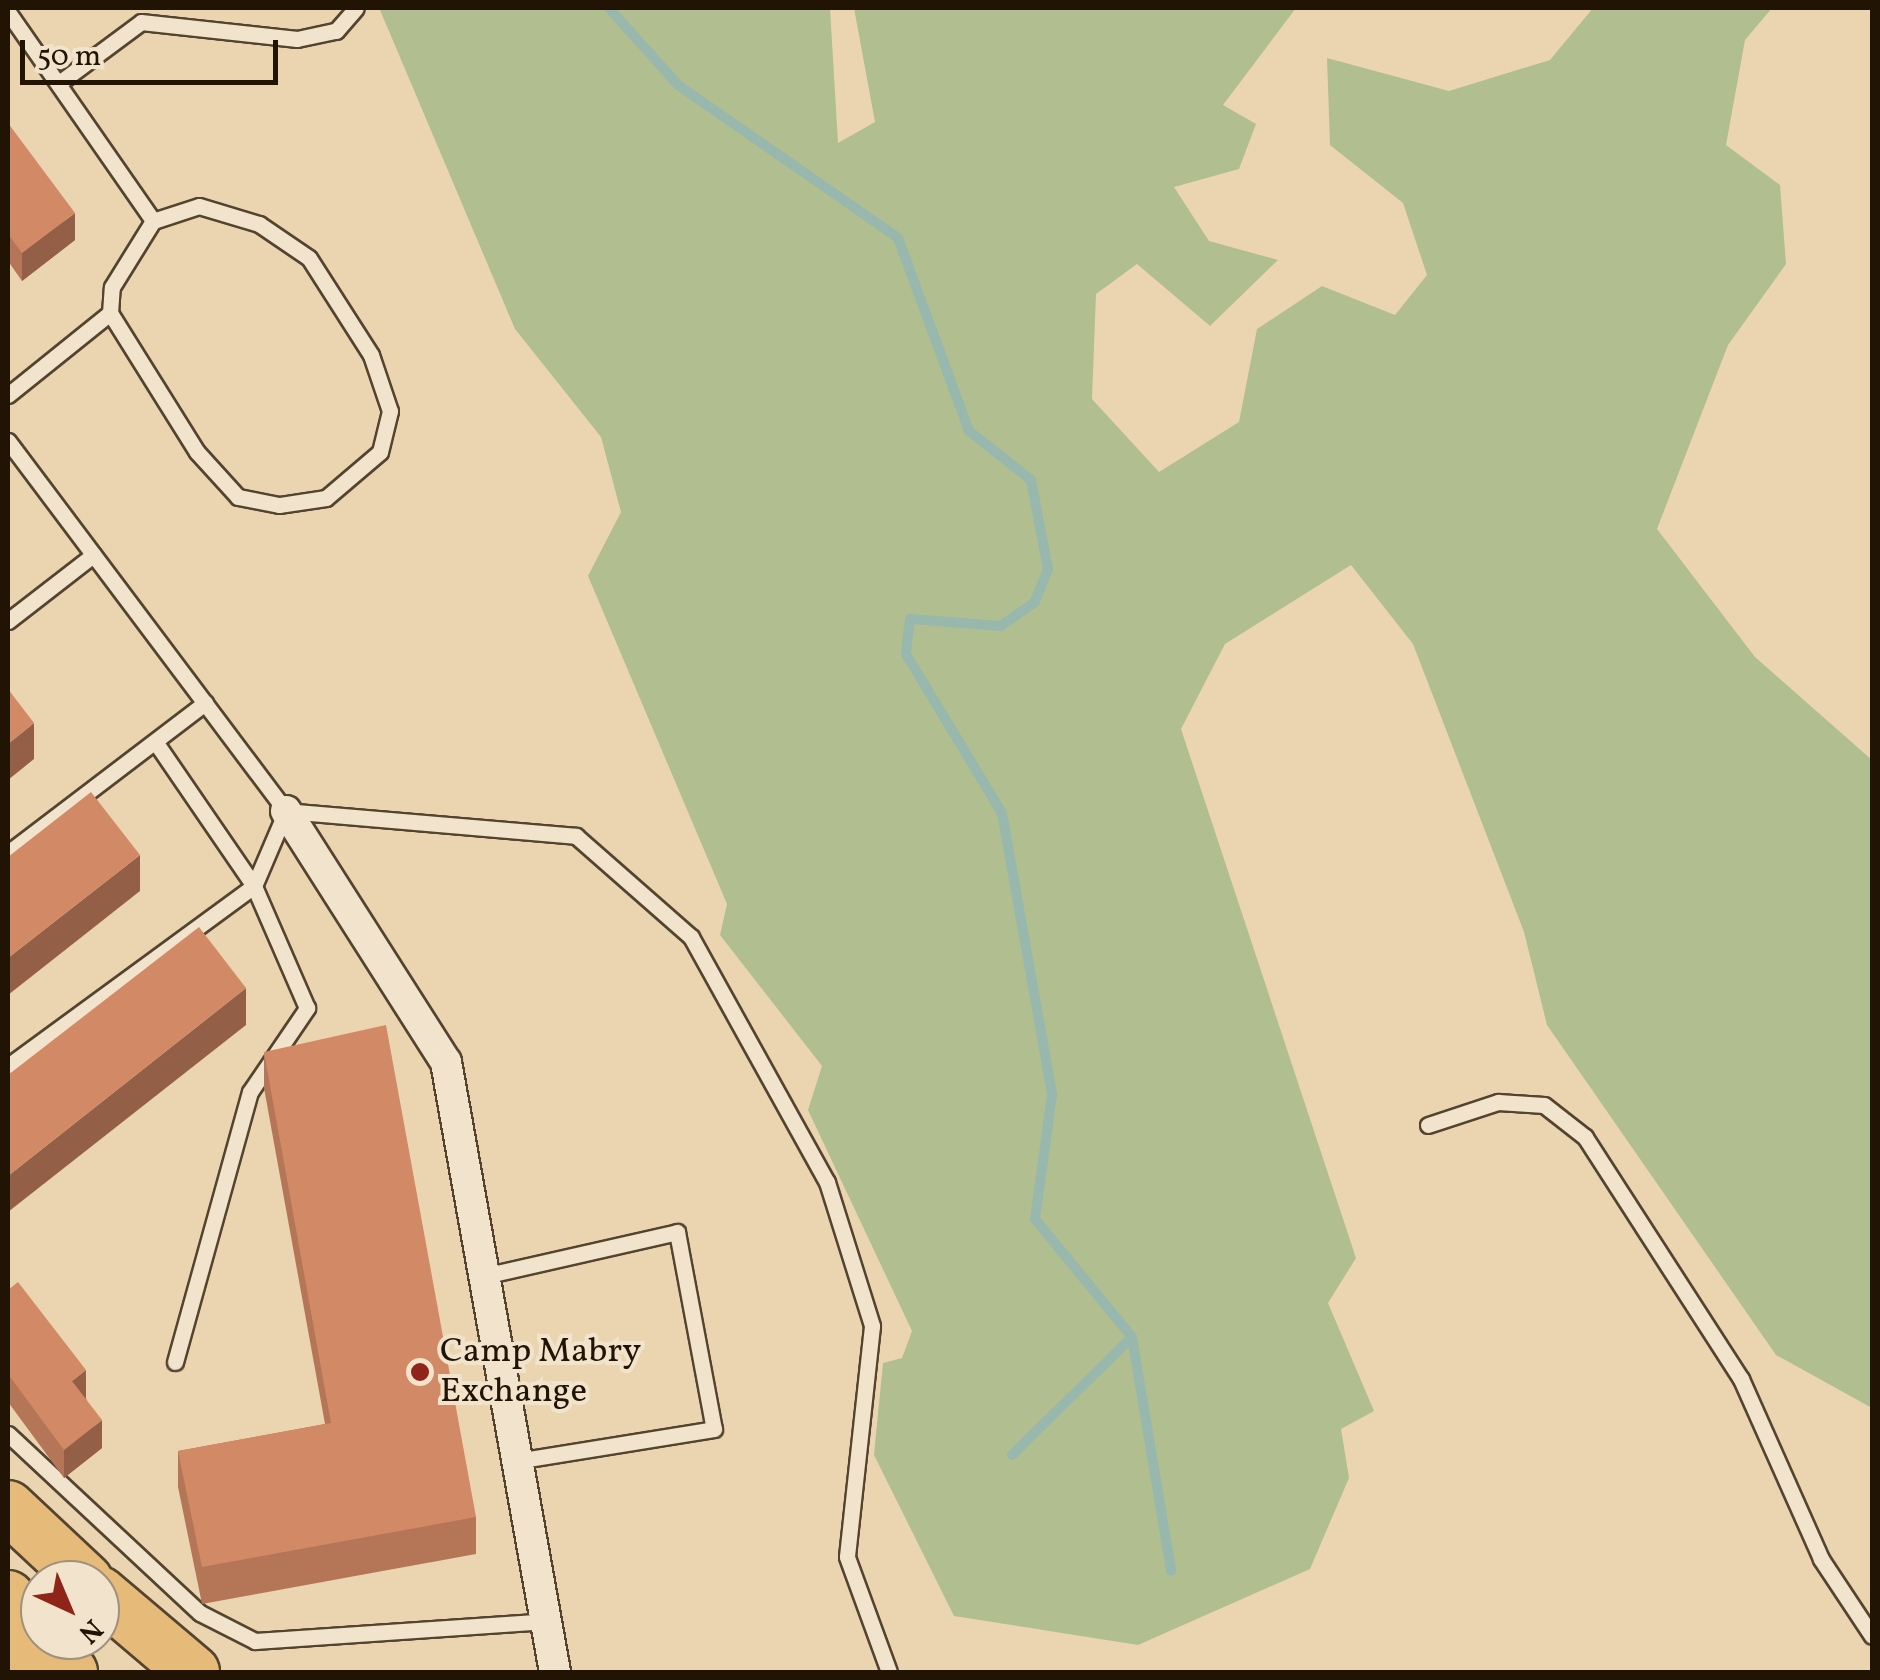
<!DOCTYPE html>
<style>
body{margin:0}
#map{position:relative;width:1880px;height:1680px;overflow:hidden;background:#ebd5b1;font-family:Vollkorn,serif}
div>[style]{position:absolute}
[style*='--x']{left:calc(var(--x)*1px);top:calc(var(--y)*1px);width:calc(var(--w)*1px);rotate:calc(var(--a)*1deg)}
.green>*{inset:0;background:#b1be90}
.stream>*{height:10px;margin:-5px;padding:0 5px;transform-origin:5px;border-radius:5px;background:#98b8ad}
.roads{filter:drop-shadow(2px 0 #54442f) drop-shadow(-2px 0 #54442f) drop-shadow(0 2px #54442f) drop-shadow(0 -2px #54442f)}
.service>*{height:15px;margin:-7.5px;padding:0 7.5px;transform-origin:7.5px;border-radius:7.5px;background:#f2e4cc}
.minor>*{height:30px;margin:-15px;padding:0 15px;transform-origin:15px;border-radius:15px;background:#f2e4cc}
.motorway>*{height:52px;margin:-26px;padding:0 26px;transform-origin:26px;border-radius:26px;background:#e6ba78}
.wall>*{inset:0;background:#b57657}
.shaded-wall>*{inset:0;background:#936047}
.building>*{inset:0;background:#d28965}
.dots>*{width:28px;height:28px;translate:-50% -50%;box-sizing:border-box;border:5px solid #f2e4cc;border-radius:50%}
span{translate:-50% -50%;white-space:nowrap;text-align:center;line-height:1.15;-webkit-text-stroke:8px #f2e4cc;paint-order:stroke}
.poi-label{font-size:35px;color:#221404}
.left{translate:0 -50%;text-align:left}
.frame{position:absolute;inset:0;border:10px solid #221404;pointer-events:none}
.north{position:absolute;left:20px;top:1560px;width:100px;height:100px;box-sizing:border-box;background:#f2e4cc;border:2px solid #9f917c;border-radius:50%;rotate:136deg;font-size:28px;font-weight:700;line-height:40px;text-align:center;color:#221404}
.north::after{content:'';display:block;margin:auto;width:35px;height:45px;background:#8f2418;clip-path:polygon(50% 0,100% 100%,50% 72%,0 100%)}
.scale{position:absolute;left:20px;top:40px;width:258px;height:45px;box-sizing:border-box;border:5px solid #221404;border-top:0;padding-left:12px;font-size:30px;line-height:35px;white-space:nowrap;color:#221404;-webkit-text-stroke:8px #f2e4cc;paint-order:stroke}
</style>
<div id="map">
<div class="green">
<i style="clip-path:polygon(830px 8px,838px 143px,875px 122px,854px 8px,1296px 8px,1223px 105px,1256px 124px,1239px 169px,1174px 187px,1209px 241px,1278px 260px,1210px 326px,1137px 264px,1096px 294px,1092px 399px,1159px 472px,1239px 422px,1257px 329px,1322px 286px,1395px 315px,1427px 275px,1403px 203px,1330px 145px,1327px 58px,1449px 91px,1550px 60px,1593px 8px,1772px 8px,1745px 40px,1726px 145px,1780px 185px,1786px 264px,1728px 345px,1657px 529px,1755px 657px,1872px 760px,1872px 1408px,1776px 1355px,1547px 1025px,1524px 932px,1413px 644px,1351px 565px,1225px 644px,1181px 729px,1356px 1258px,1328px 1303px,1374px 1411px,1341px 1429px,1349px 1478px,1310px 1569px,1138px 1645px,954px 1616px,874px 1455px,883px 1363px,902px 1358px,912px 1331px,808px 1110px,822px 1066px,720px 935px,727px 904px,588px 576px,621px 512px,601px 437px,515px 329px,380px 10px)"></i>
</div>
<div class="stream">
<i style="--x:609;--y:8;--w:103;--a:48.1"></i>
<i style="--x:678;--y:85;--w:268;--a:34.8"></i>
<i style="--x:898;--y:238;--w:206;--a:69.8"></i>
<i style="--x:969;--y:431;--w:79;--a:38.3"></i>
<i style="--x:1031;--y:480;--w:91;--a:79.2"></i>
<i style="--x:1048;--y:569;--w:35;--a:112"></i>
<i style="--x:1035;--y:602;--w:42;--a:144.8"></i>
<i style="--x:1001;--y:626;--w:91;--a:-175.6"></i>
<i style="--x:910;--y:619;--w:35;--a:97"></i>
<i style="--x:906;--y:654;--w:186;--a:58.9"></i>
<i style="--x:1002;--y:813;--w:286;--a:79.9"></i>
<i style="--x:1052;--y:1095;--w:125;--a:97.8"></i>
<i style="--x:1035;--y:1219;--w:153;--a:50.6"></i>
<i style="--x:1132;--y:1337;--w:237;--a:80.5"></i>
<i style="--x:1012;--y:1455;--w:168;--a:-44.5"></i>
</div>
<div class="roads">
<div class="service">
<i style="--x:8;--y:12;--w:254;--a:55.2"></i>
<i style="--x:59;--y:83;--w:102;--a:-36.6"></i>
<i style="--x:141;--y:22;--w:157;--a:6.2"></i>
<i style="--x:297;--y:39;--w:40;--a:-12"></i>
<i style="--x:336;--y:31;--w:30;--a:-49"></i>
<i style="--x:8;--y:395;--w:131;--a:-38.8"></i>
<i style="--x:110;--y:313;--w:26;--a:-86"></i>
<i style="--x:112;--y:287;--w:78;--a:-58.2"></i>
<i style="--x:153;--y:221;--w:48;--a:-18.1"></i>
<i style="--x:199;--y:206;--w:63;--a:16.7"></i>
<i style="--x:259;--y:224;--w:60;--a:34.2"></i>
<i style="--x:309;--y:258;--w:115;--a:57.4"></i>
<i style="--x:371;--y:355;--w:59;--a:71.3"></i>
<i style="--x:390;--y:411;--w:42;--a:103.7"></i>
<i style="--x:380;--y:452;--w:71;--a:139.6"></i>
<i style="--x:326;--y:498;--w:48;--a:171.5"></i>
<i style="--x:279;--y:505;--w:42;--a:-169"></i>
<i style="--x:238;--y:497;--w:61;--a:-132.3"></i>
<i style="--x:197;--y:452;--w:164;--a:-122"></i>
<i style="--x:8;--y:441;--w:463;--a:53.1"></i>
<i style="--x:286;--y:811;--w:291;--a:4.9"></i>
<i style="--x:576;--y:836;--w:153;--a:41.3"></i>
<i style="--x:691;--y:937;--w:280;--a:61"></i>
<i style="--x:827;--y:1182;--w:151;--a:72.6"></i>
<i style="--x:872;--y:1326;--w:232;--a:96.2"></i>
<i style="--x:847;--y:1557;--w:122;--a:69.9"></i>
<i style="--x:8;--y:621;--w:108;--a:-37.8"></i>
<i style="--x:8;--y:853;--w:248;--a:-37.3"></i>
<i style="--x:8;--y:1066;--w:305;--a:-36.2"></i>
<i style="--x:254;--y:886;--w:173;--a:-124.4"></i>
<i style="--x:1428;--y:1125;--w:74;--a:-18.2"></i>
<i style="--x:1498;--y:1102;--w:46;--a:3.7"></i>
<i style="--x:1544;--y:1105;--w:52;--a:38"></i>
<i style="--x:1585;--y:1137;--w:288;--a:57.2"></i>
<i style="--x:1741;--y:1379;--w:197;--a:66"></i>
<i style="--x:1821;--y:1559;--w:92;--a:56.5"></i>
<i style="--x:484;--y:1276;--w:198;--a:-12.8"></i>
<i style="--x:677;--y:1232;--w:200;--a:79.4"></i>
<i style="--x:714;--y:1429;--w:200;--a:170.8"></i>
<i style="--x:175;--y:1362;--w:280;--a:-74.5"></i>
<i style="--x:250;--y:1092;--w:102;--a:-55.8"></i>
<i style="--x:307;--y:1008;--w:133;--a:-113.5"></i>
<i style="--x:254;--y:886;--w:82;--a:-66.9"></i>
<i style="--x:8;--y:1434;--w:262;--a:43"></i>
<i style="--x:200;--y:1613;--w:62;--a:27"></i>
<i style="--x:255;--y:1641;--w:292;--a:-3.9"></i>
</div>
<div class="minor">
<i style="--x:286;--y:811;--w:298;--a:57.5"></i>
<i style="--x:446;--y:1062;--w:620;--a:79.87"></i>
</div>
<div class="motorway">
<i style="--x:8;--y:1507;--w:107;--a:43.1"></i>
<i style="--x:100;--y:1593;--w:122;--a:40.3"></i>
<i style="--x:8;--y:1597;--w:50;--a:49.9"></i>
<i style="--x:44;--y:1640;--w:42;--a:49.8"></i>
<i style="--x:8;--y:1662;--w:13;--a:51"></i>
</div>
</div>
<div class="wall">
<i style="clip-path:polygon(8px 123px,75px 240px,22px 281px,8px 261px)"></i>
<i style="clip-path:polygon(264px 1052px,476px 1517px,476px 1554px,202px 1604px,178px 1487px,178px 1451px,325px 1424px,264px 1088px)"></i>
<i style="clip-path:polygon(8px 1290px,86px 1398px,102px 1448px,64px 1478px,8px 1402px)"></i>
</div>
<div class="shaded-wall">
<i style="clip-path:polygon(75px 213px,75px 240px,22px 281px,22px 253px)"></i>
<i style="clip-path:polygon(34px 723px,34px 759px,8px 780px,8px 744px)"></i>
<i style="clip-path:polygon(140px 855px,140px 891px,8px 995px,8px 958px)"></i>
<i style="clip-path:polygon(246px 988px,246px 1025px,8px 1212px,8px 1176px)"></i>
<i style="clip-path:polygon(86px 1370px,86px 1398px,72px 1409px,72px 1381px)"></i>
<i style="clip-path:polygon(102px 1420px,102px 1448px,64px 1478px,64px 1450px)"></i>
</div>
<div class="building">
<i style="clip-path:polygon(8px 123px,75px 213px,22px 253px,8px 234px)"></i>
<i style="clip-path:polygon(8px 689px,34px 723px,8px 744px)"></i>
<i style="clip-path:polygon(91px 792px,140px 855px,8px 958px,8px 857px)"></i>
<i style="clip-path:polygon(199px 927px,246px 988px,8px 1176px,8px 1075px)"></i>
<i style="clip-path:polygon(386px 1025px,476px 1517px,202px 1567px,178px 1451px,331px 1423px,264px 1052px)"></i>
<i style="clip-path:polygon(18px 1282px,86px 1370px,72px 1381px,102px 1420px,64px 1450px,8px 1374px,8px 1290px)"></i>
</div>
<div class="dots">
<i style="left:420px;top:1372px;background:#8f2418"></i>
</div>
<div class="poi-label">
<span class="left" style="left:440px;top:1372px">Camp Mabry<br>Exchange</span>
</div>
<div class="frame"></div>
<div class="north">N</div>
<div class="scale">50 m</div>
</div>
